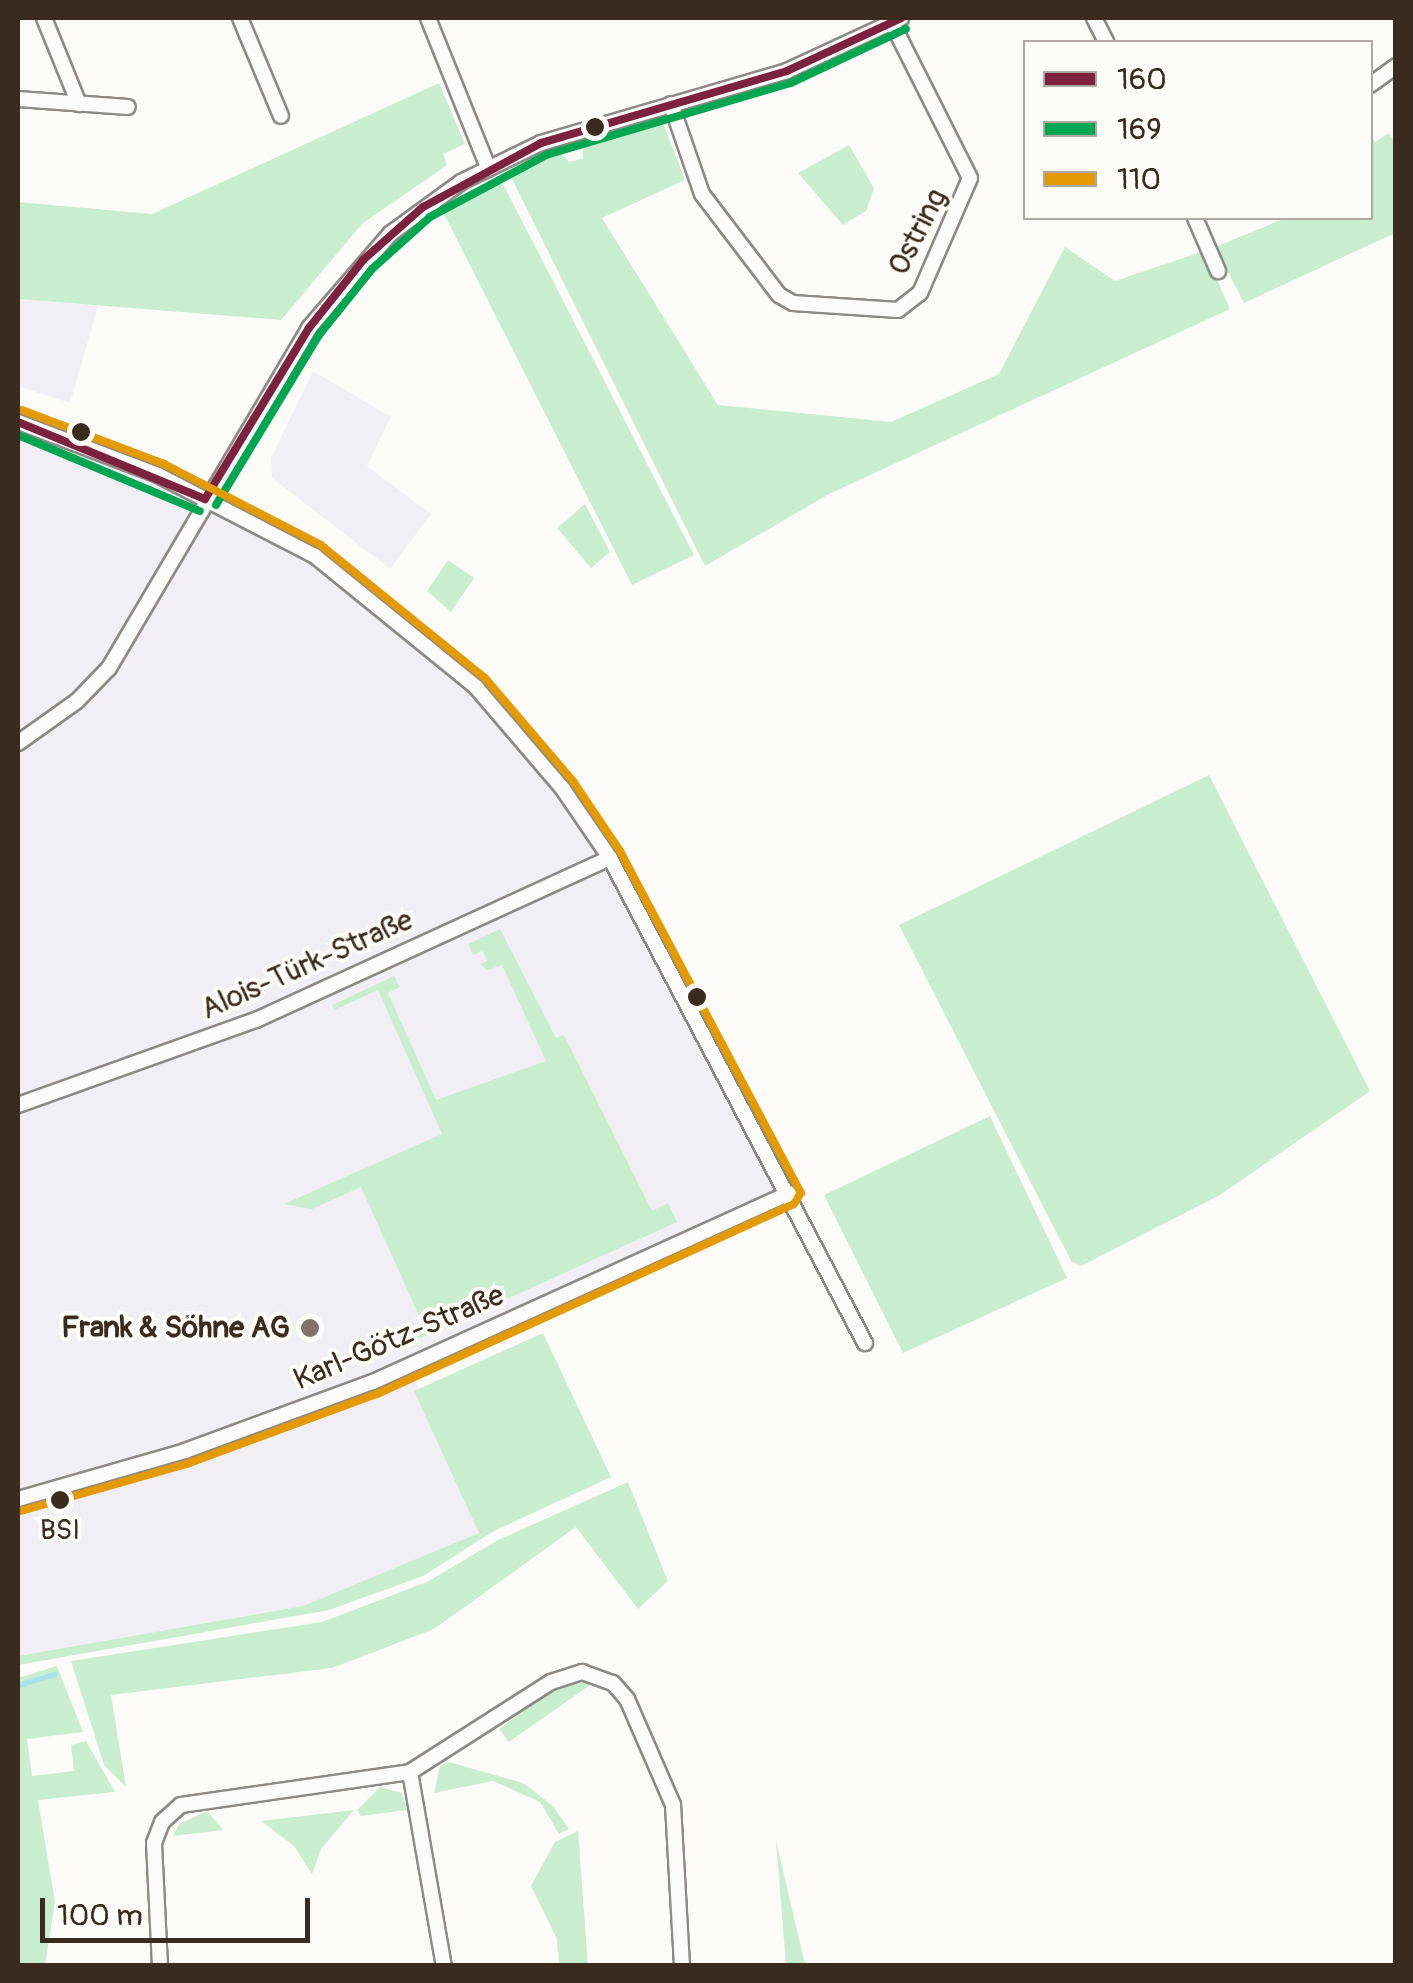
<!DOCTYPE html>
<meta charset="utf-8">
<style>
body{margin:0}
#map{position:relative;width:1413px;height:1983px;overflow:hidden;background:#fcfbf8;font-family:Pangolin,sans-serif}
div>[style]{position:absolute}
[style*='--x']{left:calc(var(--x)*1px);top:calc(var(--y)*1px);width:calc(var(--w)*1px);rotate:calc(var(--a)*1deg)}
.built>*{inset:0;background:#f2eff4}
.green>*{inset:0;background:#c9eecf}
.stream>*{height:5px;margin:-2.5px;padding:0 2.5px;transform-origin:2.5px;border-radius:2.5px;background:#aae1ea}
.roads{filter:drop-shadow(2px 0 #8d8985) drop-shadow(-2px 0 #8d8985) drop-shadow(0 2px #8d8985) drop-shadow(0 -2px #8d8985)}
.minor>*{height:14px;margin:-7px;padding:0 7px;transform-origin:7px;border-radius:7px;background:#fbfbf9}
.bus-1>*{height:8px;margin:-4px;padding:0 4px;transform-origin:4px;border-radius:4px;background:#7d223e}
.bus-2>*{height:8px;margin:-4px;padding:0 4px;transform-origin:4px;border-radius:4px;background:#00a651}
.bus-3>*{height:8px;margin:-4px;padding:0 4px;transform-origin:4px;border-radius:4px;background:#e49a03}
.dots>*{width:28px;height:28px;translate:-50% -50%;box-sizing:border-box;border:5px solid #fdfcf7;border-radius:50%}
span{translate:-50% -50%;white-space:nowrap;text-align:center;line-height:1.15;-webkit-text-stroke:8px #fdfcf7;paint-order:stroke}
.bus-label{font-size:28px;color:#3b2a1e}
.street-label{font-size:30px;color:#3b2a1e}
.poi-label{font-size:30px;color:#3b2a1e;font-weight:700}
.right{translate:-100% -50%;text-align:right}
.frame{position:absolute;inset:0;border:20px solid #3b2a1e;pointer-events:none}
.legend{position:absolute;left:1023px;top:40px;width:350px;height:180px;box-sizing:border-box;background:#fdfcf7;border:2px solid #afa8a0;margin:0;padding:12px 18px;list-style:none;font-size:30px;color:#3b2a1e}
.legend li{display:flex;align-items:center;gap:20px;height:50px}
.legend b{width:50px;border:2px solid #afa8a0}
.scale{position:absolute;left:40px;top:1898px;width:270px;height:45px;box-sizing:border-box;border:5px solid #3b2a1e;border-top:0;padding-left:12px;font-size:30px;line-height:35px;white-space:nowrap;color:#3b2a1e;-webkit-text-stroke:8px #fdfcf7;paint-order:stroke}
</style>
<div id="map">
<div class="built">
<i style="clip-path:polygon(18px 299px,98px 306px,70px 403px,18px 386px)"></i>
<i style="clip-path:polygon(313px 371px,391px 417px,367px 466px,431px 514px,390px 569px,272px 478px,271px 458px)"></i>
<i style="clip-path:polygon(18px 423px,79px 445px,315px 556px,476px 689px,591px 830px,788px 1193px,408px 1366px,484px 1532px,303px 1606px,18px 1656px)"></i>
</div>
<div class="green">
<i style="clip-path:polygon(439px 83px,465px 144px,443px 154px,447px 165px,362px 224px,281px 320px,18px 299px,18px 202px,152px 214px)"></i>
<i style="clip-path:polygon(664px 125px,685px 180px,602px 218px,718px 405px,891px 422px,999px 374px,1065px 247px,1115px 281px,1204px 251px,1230px 309px,829px 494px,705px 566px,510px 175px,559px 151px,570px 162px,583px 158px,582px 142px,593px 137px)"></i>
<i style="clip-path:polygon(1389px 133px,1395px 143px,1395px 233px,1244px 303px,1215px 247px,1286px 218px,1370px 218px,1371px 136px,1375px 142px)"></i>
<i style="clip-path:polygon(849px 145px,874px 188px,866px 211px,843px 225px,798px 173px)"></i>
<i style="clip-path:polygon(502px 182px,694px 555px,632px 585px,444px 214px)"></i>
<i style="clip-path:polygon(585px 504px,610px 552px,591px 568px,557px 528px)"></i>
<i style="clip-path:polygon(448px 560px,474px 578px,451px 612px,427px 591px)"></i>
<i style="clip-path:polygon(1209px 775px,1370px 1091px,1220px 1195px,1081px 1266px,1071px 1261px,899px 925px)"></i>
<i style="clip-path:polygon(500px 929px,556px 1038px,564px 1035px,652px 1211px,668px 1203px,677px 1222px,416px 1340px,413px 1333px,424px 1327px,361px 1187px,312px 1209px,284px 1204px,442px 1134px,378px 990px,334px 1010px,332px 1005px,394px 976px,400px 987px,388px 993px,436px 1100px,546px 1061px,502px 965px,488px 970px,480px 964px,487px 961px,483px 951px,473px 955px,468px 944px)"></i>
<i style="clip-path:polygon(990px 1116px,1067px 1278px,903px 1353px,824px 1195px)"></i>
<i style="clip-path:polygon(543px 1333px,611px 1477px,494px 1531px,423px 1576px,329px 1610px,18px 1665px,18px 1656px,303px 1606px,479px 1533px,414px 1391px)"></i>
<i style="clip-path:polygon(628px 1482px,668px 1581px,638px 1609px,576px 1527px,434px 1629px,332px 1668px,111px 1695px,126px 1787px,104px 1765px,71px 1661px,322px 1622px,427px 1582px,498px 1540px)"></i>
<i style="clip-path:polygon(57px 1666px,83px 1732px,27px 1739px,32px 1776px,74px 1771px,71px 1745px,86px 1741px,115px 1792px,38px 1800px,55px 1902px,45px 1965px,18px 1965px,18px 1678px)"></i>
<i style="clip-path:polygon(583px 1680px,593px 1683px,509px 1742px,499px 1729px,554px 1689px)"></i>
<i style="clip-path:polygon(449px 1762px,523px 1783px,552px 1805px,569px 1829px,559px 1834px,540px 1802px,493px 1781px,434px 1793px,440px 1766px)"></i>
<i style="clip-path:polygon(380px 1787px,402px 1793px,407px 1810px,361px 1816px,357px 1810px)"></i>
<i style="clip-path:polygon(354px 1810px,321px 1849px,312px 1874px,294px 1846px,261px 1821px)"></i>
<i style="clip-path:polygon(207px 1811px,223px 1830px,173px 1836px,179px 1824px)"></i>
<i style="clip-path:polygon(578px 1831px,588px 1965px,559px 1965px,557px 1939px,531px 1886px,555px 1842px)"></i>
<i style="clip-path:polygon(776px 1840px,805px 1965px,786px 1965px)"></i>
</div>
<div class="stream">
<i style="--x:18;--y:1685;--w:39;--a:-17"></i>
</div>
<div class="roads">
<div class="minor">
<i style="--x:44;--y:18;--w:93;--a:67.9"></i>
<i style="--x:240;--y:18;--w:106;--a:67.3"></i>
<i style="--x:428;--y:18;--w:161;--a:68.1"></i>
<i style="--x:1094;--y:18;--w:27;--a:63"></i>
<i style="--x:1370;--y:85;--w:32;--a:-36"></i>
<i style="--x:18;--y:99;--w:110;--a:4.2"></i>
<i style="--x:671;--y:104;--w:95;--a:71"></i>
<i style="--x:702;--y:194;--w:127;--a:52.7"></i>
<i style="--x:779;--y:295;--w:16;--a:30"></i>
<i style="--x:793;--y:303;--w:105;--a:3.8"></i>
<i style="--x:898;--y:310;--w:28;--a:-38"></i>
<i style="--x:920;--y:293;--w:125;--a:-66.5"></i>
<i style="--x:970;--y:178;--w:174;--a:-116.7"></i>
<i style="--x:1195;--y:218;--w:58;--a:66.5"></i>
<i style="--x:18;--y:422;--w:150;--a:20.7"></i>
<i style="--x:158;--y:475;--w:177;--a:27.3"></i>
<i style="--x:315;--y:556;--w:208;--a:39.1"></i>
<i style="--x:476;--y:687;--w:134;--a:49.5"></i>
<i style="--x:563;--y:789;--w:83;--a:55.7"></i>
<i style="--x:610;--y:858;--w:548;--a:62.27"></i>
<i style="--x:18;--y:743;--w:72;--a:-35.4"></i>
<i style="--x:77;--y:701;--w:46;--a:-45.9"></i>
<i style="--x:109;--y:668;--w:394;--a:-59.5"></i>
<i style="--x:309;--y:328;--w:124;--a:-49.2"></i>
<i style="--x:390;--y:234;--w:88;--a:-36.2"></i>
<i style="--x:461;--y:182;--w:89;--a:-26"></i>
<i style="--x:541;--y:143;--w:256;--a:-16.3"></i>
<i style="--x:787;--y:71;--w:126;--a:-24.9"></i>
<i style="--x:18;--y:1105;--w:253;--a:-19.7"></i>
<i style="--x:256;--y:1020;--w:389;--a:-24.6"></i>
<i style="--x:18;--y:1499;--w:174;--a:-16"></i>
<i style="--x:185;--y:1451;--w:200;--a:-20.2"></i>
<i style="--x:373;--y:1382;--w:457;--a:-24.4"></i>
<i style="--x:410;--y:1772;--w:197;--a:80.1"></i>
<i style="--x:160;--y:1966;--w:123;--a:-92.8"></i>
<i style="--x:154;--y:1843;--w:22;--a:-69"></i>
<i style="--x:162;--y:1822;--w:25;--a:-42"></i>
<i style="--x:181;--y:1805;--w:231;--a:-8.2"></i>
<i style="--x:410;--y:1772;--w:167;--a:-32.6"></i>
<i style="--x:551;--y:1682;--w:33;--a:-18"></i>
<i style="--x:582;--y:1672;--w:33;--a:20"></i>
<i style="--x:613;--y:1683;--w:21;--a:49"></i>
<i style="--x:627;--y:1699;--w:116;--a:66.5"></i>
<i style="--x:673;--y:1805;--w:161;--a:86.8"></i>
</div>
</div>
<div class="bus-1">
<i style="--x:18;--y:422;--w:202;--a:22.4"></i>
<i style="--x:205;--y:499;--w:200;--a:-58.7"></i>
<i style="--x:309;--y:328;--w:87;--a:-51.5"></i>
<i style="--x:363;--y:260;--w:80;--a:-41.5"></i>
<i style="--x:423;--y:207;--w:134;--a:-28.5"></i>
<i style="--x:541;--y:143;--w:256;--a:-16.3"></i>
<i style="--x:787;--y:71;--w:126;--a:-24.9"></i>
</div>
<div class="bus-2">
<i style="--x:18;--y:435;--w:197;--a:22.7"></i>
<i style="--x:216;--y:505;--w:199;--a:-58.8"></i>
<i style="--x:319;--y:335;--w:85;--a:-51.2"></i>
<i style="--x:372;--y:269;--w:78;--a:-41.9"></i>
<i style="--x:430;--y:217;--w:132;--a:-28.1"></i>
<i style="--x:546;--y:155;--w:255;--a:-16.4"></i>
<i style="--x:791;--y:83;--w:127;--a:-25.2"></i>
</div>
<div class="bus-3">
<i style="--x:21;--y:1511;--w:175;--a:-15.9"></i>
<i style="--x:189;--y:1463;--w:200;--a:-20.2"></i>
<i style="--x:377;--y:1394;--w:458;--a:-24.5"></i>
<i style="--x:794;--y:1204;--w:13;--a:-58"></i>
<i style="--x:801;--y:1193;--w:387;--a:-117.9"></i>
<i style="--x:620;--y:851;--w:84;--a:-123.9"></i>
<i style="--x:573;--y:781;--w:135;--a:-130.5"></i>
<i style="--x:485;--y:678;--w:211;--a:-141"></i>
<i style="--x:321;--y:545;--w:177;--a:-152.7"></i>
<i style="--x:164;--y:464;--w:152;--a:-159.2"></i>
</div>
<div class="dots">
<i style="left:595px;top:127px;background:#3b2a1e"></i>
<i style="left:81px;top:432px;background:#3b2a1e"></i>
<i style="left:697px;top:997px;background:#3b2a1e"></i>
<i style="left:310px;top:1328px;background:#7f736a"></i>
<i style="left:60px;top:1500px;background:#3b2a1e"></i>
</div>
<div class="bus-label">
<span style="left:60px;top:1531px">BSI</span>
</div>
<div class="street-label">
<span style="left:918px;top:232px;rotate:-63deg">Ostring</span>
<span style="left:307px;top:965px;rotate:-24deg">Alois-Türk-Straße</span>
<span style="left:399px;top:1338px;rotate:-23deg">Karl-Götz-Straße</span>
</div>
<div class="poi-label">
<span class="right" style="left:290px;top:1328px">Frank &amp; Söhne AG</span>
</div>
<div class="frame"></div>
<ul class="legend">
<li><b style="height:12px;background:#7d223e"></b>160</li>
<li><b style="height:12px;background:#00a651"></b>169</li>
<li><b style="height:12px;background:#e49a03"></b>110</li>
</ul>
<div class="scale">100 m</div>
</div>
